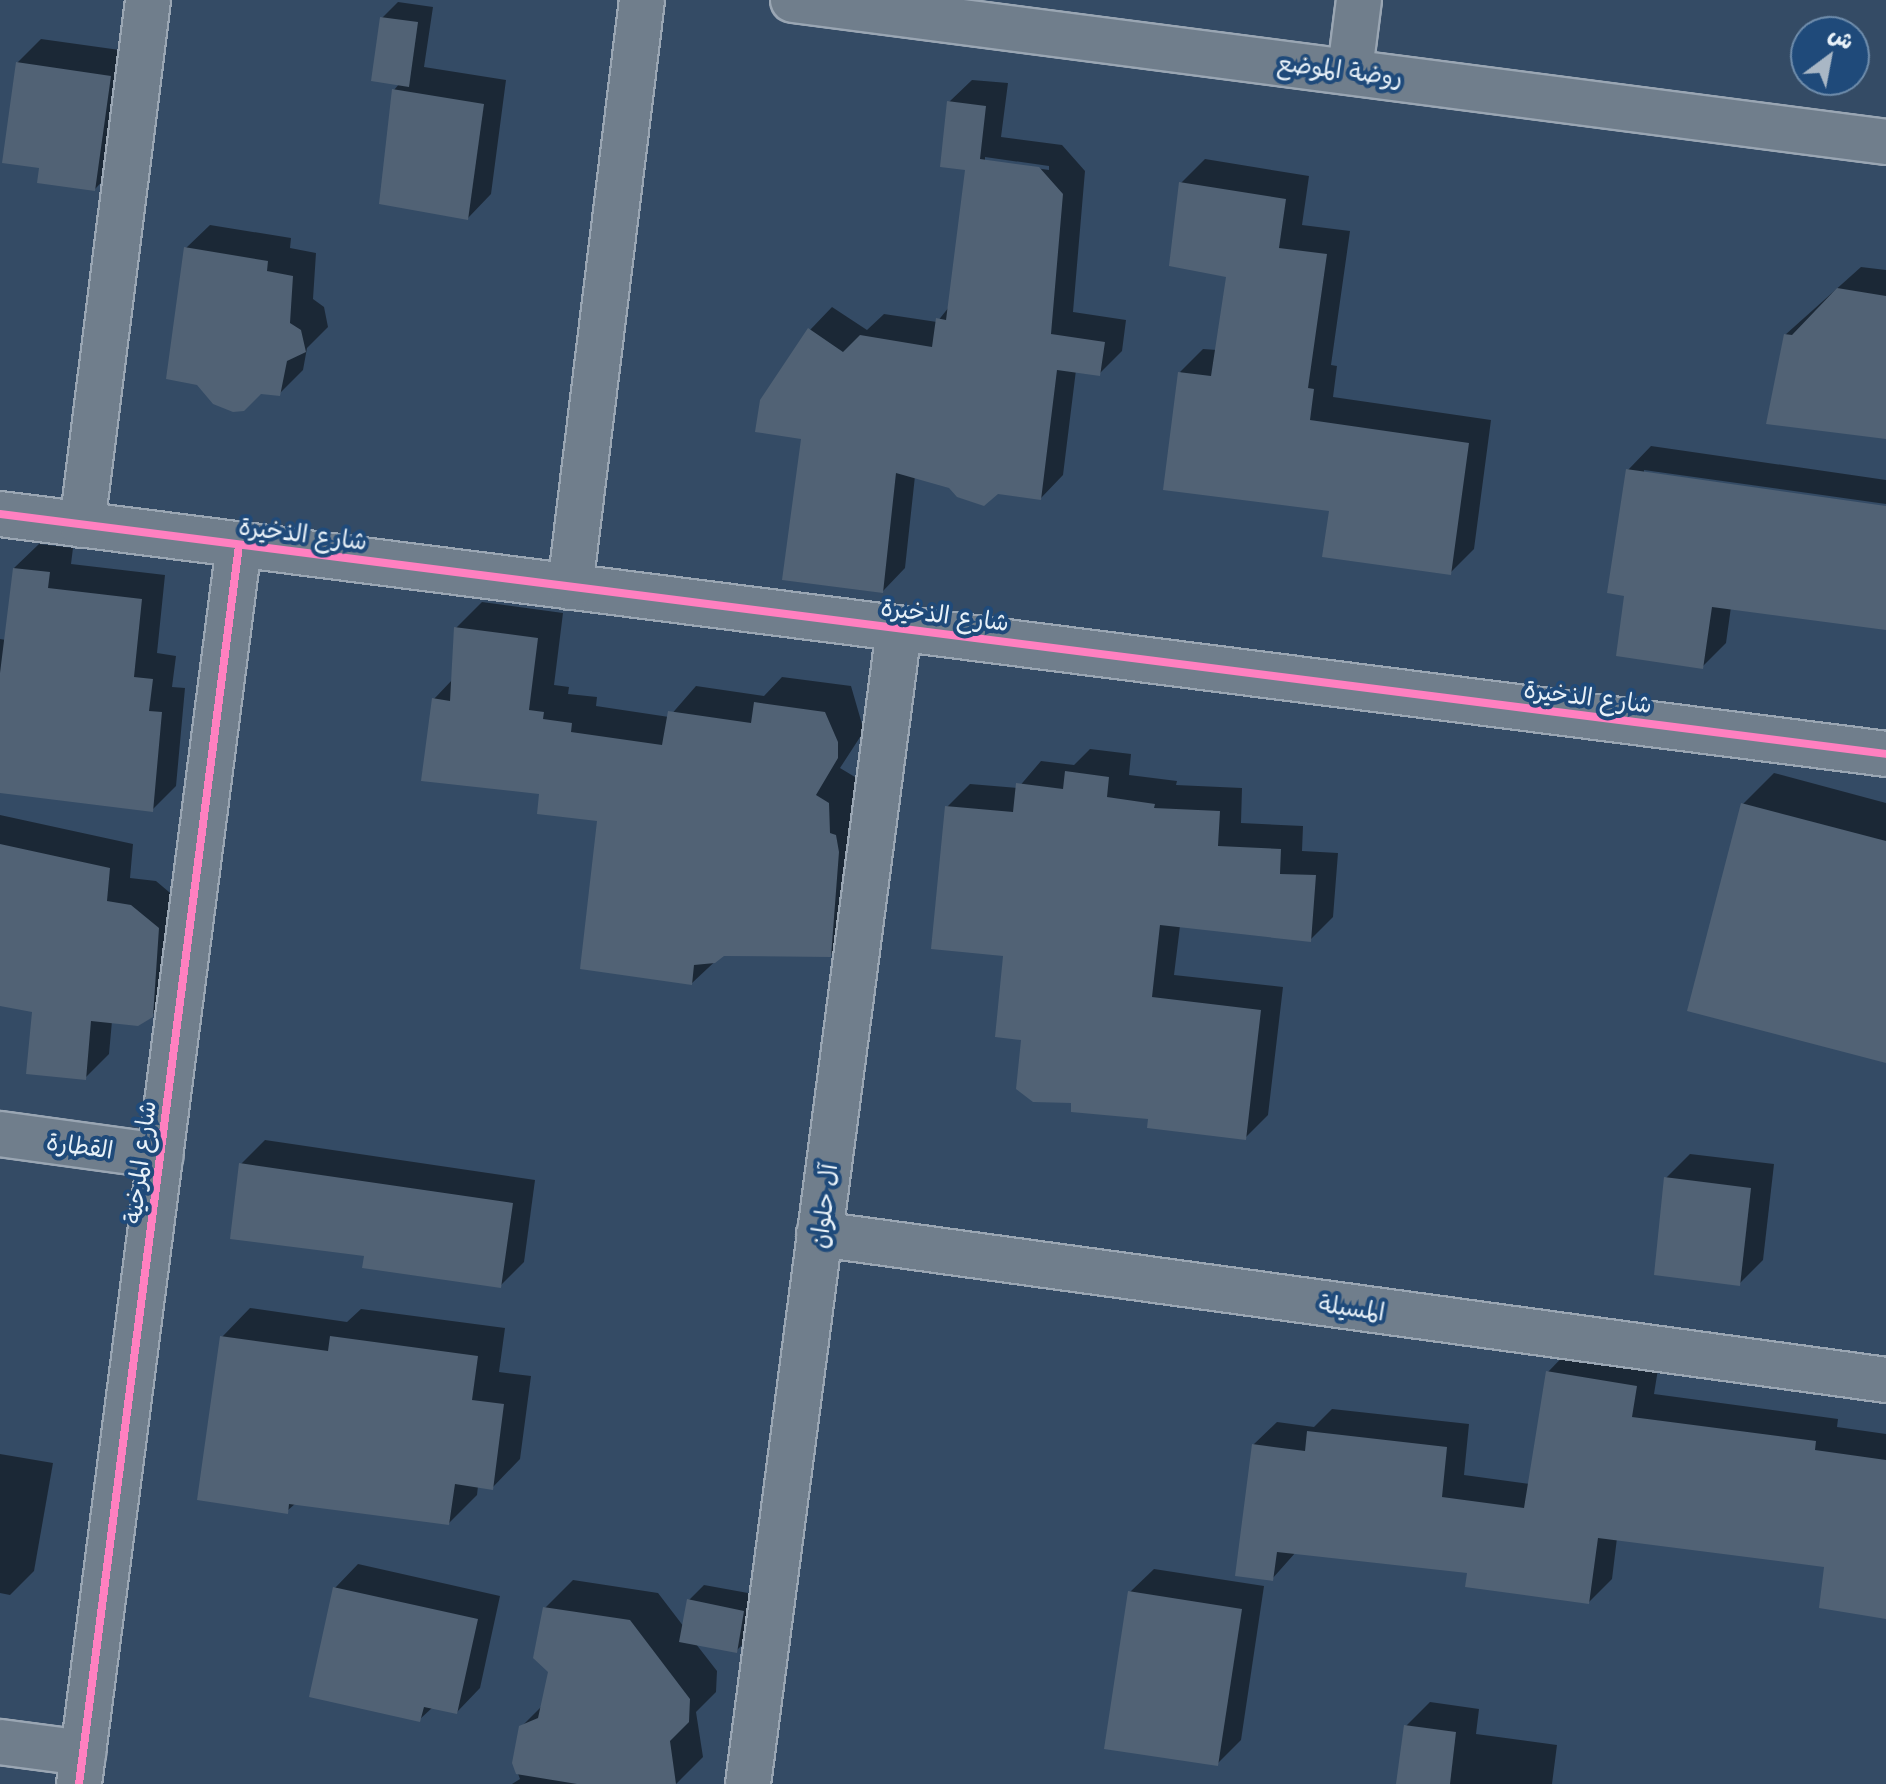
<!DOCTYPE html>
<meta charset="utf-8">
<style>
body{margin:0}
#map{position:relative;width:1886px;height:1784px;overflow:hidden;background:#344b65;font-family:Mali,"Playpen Sans Arabic",sans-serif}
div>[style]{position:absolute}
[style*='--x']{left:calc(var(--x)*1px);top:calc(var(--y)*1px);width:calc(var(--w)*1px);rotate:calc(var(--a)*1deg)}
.shadow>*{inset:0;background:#0007}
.building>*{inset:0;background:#516275}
.roads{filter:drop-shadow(2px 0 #9aa6b3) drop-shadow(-2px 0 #9aa6b3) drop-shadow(0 2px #9aa6b3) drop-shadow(0 -2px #9aa6b3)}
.minor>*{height:44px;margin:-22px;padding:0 22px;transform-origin:22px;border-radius:22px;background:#707e8c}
.cycleway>*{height:8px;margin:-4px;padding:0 4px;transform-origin:4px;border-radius:4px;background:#ff80c0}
span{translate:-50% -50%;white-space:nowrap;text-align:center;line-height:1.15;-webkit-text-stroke:8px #1f4a7a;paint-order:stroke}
.street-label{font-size:24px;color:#e8f1f8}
.north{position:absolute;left:1790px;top:16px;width:80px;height:80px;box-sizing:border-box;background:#1f4a7a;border:2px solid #6f8dac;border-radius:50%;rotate:32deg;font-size:22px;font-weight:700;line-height:32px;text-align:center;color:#e8f1f8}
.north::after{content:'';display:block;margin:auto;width:28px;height:36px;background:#a9b7c5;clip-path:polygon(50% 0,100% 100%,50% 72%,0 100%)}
</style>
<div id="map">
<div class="shadow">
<i style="clip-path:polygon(398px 2px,433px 7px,424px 67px,506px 80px,491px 194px,468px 218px,394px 90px,400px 83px,382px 18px)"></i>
<i style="clip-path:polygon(41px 39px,134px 52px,118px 165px,95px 189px,41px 166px,17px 63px)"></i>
<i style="clip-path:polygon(evenodd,972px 80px,1008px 83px,1001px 137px,1062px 145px,1085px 171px,1073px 312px,1126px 320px,1122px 351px,1099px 374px,1076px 370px,1063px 475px,1041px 498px,915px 476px,905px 568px,883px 591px,810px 330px,832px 307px,867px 330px,884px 314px,937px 322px,949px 307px,967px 169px,949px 102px,972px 80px,985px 157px,1049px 166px,1049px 170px,985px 161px,985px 157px)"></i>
<i style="clip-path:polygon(1205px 159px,1309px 176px,1302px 225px,1350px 231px,1331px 365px,1337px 366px,1333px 397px,1491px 420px,1474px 549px,1450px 573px,1331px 509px,1180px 372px,1203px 349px,1217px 350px,1228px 275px,1181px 183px)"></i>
<i style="clip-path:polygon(210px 225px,291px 238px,290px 248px,316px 253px,313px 299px,324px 307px,328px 327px,307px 348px,303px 370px,279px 394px,186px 248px)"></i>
<i style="clip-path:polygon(1861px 267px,1886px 270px,1886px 437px,1785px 335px)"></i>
<i style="clip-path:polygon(1651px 446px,1886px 480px,1886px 504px,1644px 470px,1644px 474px,1886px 508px,1886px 626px,1731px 607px,1726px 643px,1702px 667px,1627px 594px,1628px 470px)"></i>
<i style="clip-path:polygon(39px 544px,73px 548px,71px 564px,165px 575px,157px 653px,176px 656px,172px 687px,185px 688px,176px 786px,152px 810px,0 791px,0 639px,6px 640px,14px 568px)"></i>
<i style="clip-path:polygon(482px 602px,563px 613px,554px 685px,569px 687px,568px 694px,597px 697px,596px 706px,669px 717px,696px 686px,764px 696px,782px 677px,851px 686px,864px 731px,840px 768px,855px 777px,856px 929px,830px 955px,723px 954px,692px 983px,599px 820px,541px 793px,434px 699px,453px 679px,456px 628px)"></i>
<i style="clip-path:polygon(1090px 749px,1131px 754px,1129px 775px,1177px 781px,1176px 785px,1242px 788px,1241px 823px,1303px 826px,1302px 851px,1338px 853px,1333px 917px,1310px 940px,1180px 926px,1174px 975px,1283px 987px,1268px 1115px,1245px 1138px,1073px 1101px,1023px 1038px,1005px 954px,947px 807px,970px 784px,1018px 788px,1041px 761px,1074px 765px)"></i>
<i style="clip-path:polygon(1774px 773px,1886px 803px,1886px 1061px,1743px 804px)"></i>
<i style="clip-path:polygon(0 815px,133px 844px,130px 878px,156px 881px,182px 903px,176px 991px,151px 1016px,112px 1021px,109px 1054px,85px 1078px,34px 1010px,0 1004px)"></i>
<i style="clip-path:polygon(265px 1140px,535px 1180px,524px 1262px,500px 1286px,366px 1255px,241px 1164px)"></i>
<i style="clip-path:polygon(1690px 1154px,1774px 1164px,1763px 1260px,1739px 1284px,1666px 1178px)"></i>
<i style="clip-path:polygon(250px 1308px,347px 1322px,361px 1309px,505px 1328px,499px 1372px,531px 1376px,520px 1459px,492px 1488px,478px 1486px,477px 1495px,449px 1523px,296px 1503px,287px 1511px,222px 1337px)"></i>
<i style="clip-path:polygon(1571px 1348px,1659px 1363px,1654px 1394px,1838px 1419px,1837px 1427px,1886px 1434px,1886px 1617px,1826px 1566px,1617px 1538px,1612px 1579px,1589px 1602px,1469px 1571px,1296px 1552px,1272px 1579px,1253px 1445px,1277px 1422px,1314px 1427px,1332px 1409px,1469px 1424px,1464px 1475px,1530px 1484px,1548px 1372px)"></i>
<i style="clip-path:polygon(0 1454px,53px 1463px,34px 1571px,10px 1595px,0 1593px)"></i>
<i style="clip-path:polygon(358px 1564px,500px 1596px,480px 1688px,457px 1712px,433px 1707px,419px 1720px,335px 1588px)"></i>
<i style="clip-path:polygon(1154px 1569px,1264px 1586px,1241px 1740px,1217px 1764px,1130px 1592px)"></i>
<i style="clip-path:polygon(573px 1580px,658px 1593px,684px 1627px,689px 1600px,704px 1585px,759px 1595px,752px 1635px,736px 1651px,696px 1644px,717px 1671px,716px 1692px,696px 1712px,703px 1757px,676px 1784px,512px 1784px,520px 1779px,514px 1763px,521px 1727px,543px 1705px,550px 1672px,545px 1608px)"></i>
<i style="clip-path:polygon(1430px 1702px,1479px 1709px,1476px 1734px,1557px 1745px,1552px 1784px,1398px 1784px,1406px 1726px)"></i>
</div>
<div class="building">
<i style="clip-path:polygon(380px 17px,418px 22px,409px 87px,371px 81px)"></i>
<i style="clip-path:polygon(16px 62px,111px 76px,95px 191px,37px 183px,39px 168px,2px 163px)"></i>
<i style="clip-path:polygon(392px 89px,484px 104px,468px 220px,379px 204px)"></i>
<i style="clip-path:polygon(947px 101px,986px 106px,980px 159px,1039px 167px,1063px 194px,1051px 334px,1105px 342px,1100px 376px,1057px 370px,1041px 500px,998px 494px,984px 506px,957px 497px,949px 488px,896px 473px,883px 593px,782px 580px,801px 439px,755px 432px,760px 400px,808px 328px,843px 352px,860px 335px,932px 347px,936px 318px,946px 320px,965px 170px,940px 167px)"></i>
<i style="clip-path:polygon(1179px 182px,1286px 199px,1279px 248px,1327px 254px,1308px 388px,1314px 389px,1310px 420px,1469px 443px,1451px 575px,1322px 557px,1329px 511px,1163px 490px,1178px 372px,1211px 376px,1226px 277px,1169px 266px)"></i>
<i style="clip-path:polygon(184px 247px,268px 261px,267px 271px,293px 276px,290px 323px,301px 330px,306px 352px,287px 361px,280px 396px,261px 394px,244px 411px,233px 412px,213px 404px,197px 385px,166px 379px)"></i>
<i style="clip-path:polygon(1837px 288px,1886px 296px,1886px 439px,1766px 424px,1784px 334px,1792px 335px)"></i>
<i style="clip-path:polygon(1626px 469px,1886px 506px,1886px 630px,1712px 607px,1703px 669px,1616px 656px,1624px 596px,1607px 593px)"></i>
<i style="clip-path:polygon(13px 568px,50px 572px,48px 588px,142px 599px,134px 677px,153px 679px,149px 711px,162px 712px,153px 812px,0 793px,0 673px)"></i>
<i style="clip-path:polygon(454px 627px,538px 638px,529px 710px,544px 712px,543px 719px,572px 723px,571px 732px,662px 745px,668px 711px,751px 723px,754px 702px,825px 712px,838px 742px,838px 758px,816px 795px,829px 803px,830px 833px,836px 835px,839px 852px,831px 957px,724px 956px,715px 963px,694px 965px,692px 985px,580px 969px,597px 821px,537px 814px,539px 794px,421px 781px,432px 698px,450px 701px)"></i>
<i style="clip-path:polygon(1065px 771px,1109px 777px,1107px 797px,1155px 804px,1154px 808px,1220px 811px,1218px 846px,1281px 849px,1280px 874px,1316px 875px,1311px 942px,1160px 925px,1152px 997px,1261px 1010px,1246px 1140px,1147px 1128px,1148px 1119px,1071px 1112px,1071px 1103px,1033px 1102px,1016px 1089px,1021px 1040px,995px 1037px,1003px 956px,931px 949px,945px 806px,1013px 812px,1016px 783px,1063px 789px)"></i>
<i style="clip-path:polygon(1741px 803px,1886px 841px,1886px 1063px,1687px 1011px)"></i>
<i style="clip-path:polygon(0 844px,110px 868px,107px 901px,131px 905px,159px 928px,153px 1017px,138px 1026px,91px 1021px,86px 1080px,26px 1074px,32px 1012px,0 1006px)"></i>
<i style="clip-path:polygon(239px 1163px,513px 1203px,501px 1288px,362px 1268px,364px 1256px,230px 1239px)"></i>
<i style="clip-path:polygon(1664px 1177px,1751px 1188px,1740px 1286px,1654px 1275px)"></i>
<i style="clip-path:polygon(220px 1336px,328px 1351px,330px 1336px,478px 1356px,472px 1400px,504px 1404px,493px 1490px,455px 1484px,449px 1525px,289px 1504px,288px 1514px,197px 1500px)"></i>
<i style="clip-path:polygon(1546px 1371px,1637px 1386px,1632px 1417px,1816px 1441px,1815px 1450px,1886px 1460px,1886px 1619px,1819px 1608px,1824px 1567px,1598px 1538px,1589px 1604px,1465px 1587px,1467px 1573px,1277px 1552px,1273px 1581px,1235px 1576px,1252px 1444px,1305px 1451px,1307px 1431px,1447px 1447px,1442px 1497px,1524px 1508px)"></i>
<i style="clip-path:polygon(333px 1587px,478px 1619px,457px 1714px,424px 1707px,420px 1722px,309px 1697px)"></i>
<i style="clip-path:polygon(1128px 1591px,1242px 1609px,1218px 1766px,1104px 1749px)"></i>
<i style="clip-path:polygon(687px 1599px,744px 1611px,737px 1653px,679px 1642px)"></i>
<i style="clip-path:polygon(543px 1607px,630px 1620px,690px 1699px,689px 1722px,670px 1741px,676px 1784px,577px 1784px,516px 1774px,512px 1763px,519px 1726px,538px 1718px,548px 1672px,533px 1658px)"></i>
<i style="clip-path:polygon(1404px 1725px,1456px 1732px,1450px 1784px,1396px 1784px)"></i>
</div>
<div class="roads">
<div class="minor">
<i style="--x:793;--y:0;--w:1102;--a:7.4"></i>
<i style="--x:1350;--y:70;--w:71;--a:-82.7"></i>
<i style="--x:0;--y:514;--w:1901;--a:7.25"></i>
<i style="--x:82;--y:525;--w:529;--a:-82.83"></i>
<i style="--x:570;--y:587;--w:591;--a:-83.01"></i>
<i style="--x:0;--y:1134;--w:162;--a:7.8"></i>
<i style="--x:819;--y:1234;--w:1077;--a:7.79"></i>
<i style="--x:0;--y:1742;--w:84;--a:7.5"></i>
<i style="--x:79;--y:1784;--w:1249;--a:-82.64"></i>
<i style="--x:748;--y:1784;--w:1165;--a:-82.55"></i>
</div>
</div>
<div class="cycleway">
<i style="--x:0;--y:514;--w:1901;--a:7.25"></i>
<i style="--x:79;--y:1784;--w:1249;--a:-82.64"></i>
</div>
<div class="street-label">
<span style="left:1340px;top:69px;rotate:7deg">روضة الموضع</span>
<span style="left:303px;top:533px;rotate:7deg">شارع الذخيرة</span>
<span style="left:945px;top:614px;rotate:7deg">شارع الذخيرة</span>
<span style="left:1588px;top:696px;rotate:7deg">شارع الذخيرة</span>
<span style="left:80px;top:1145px;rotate:8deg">القطارة</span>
<span style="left:139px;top:1162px;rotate:-83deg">شارع المرخية</span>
<span style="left:823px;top:1206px;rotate:-83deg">آل حلوان</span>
<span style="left:1352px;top:1307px;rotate:8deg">المسيلة</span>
</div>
<div class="north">ش</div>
</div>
